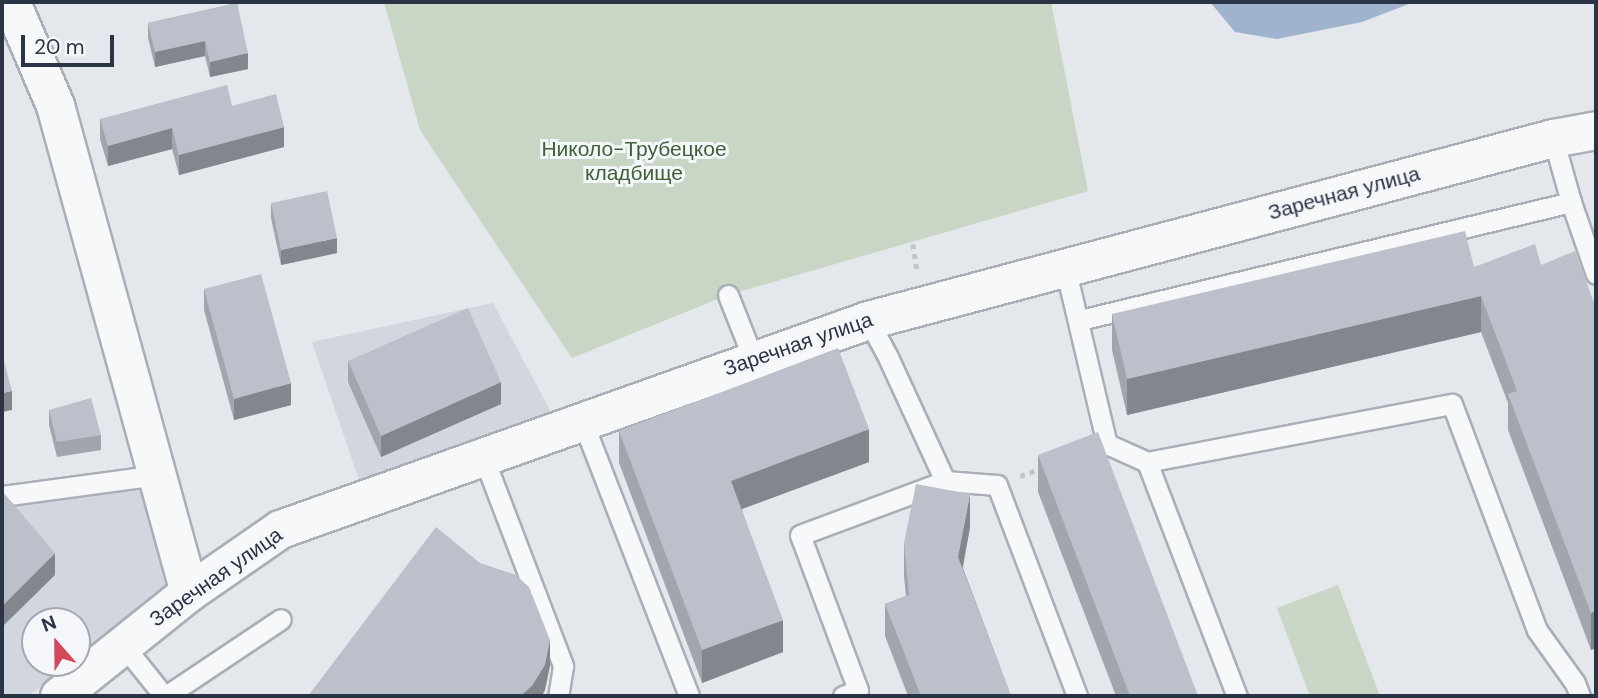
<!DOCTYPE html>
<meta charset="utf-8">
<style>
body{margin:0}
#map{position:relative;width:1598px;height:698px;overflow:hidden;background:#e4e7ec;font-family:"DM Sans",sans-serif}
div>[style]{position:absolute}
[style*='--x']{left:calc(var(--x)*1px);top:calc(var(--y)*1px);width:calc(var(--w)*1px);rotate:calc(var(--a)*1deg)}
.built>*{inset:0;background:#d2d6de}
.green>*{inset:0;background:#c9d6c5}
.water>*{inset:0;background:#9fb4cc}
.path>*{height:4.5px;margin-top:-2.25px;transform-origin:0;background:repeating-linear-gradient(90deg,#c2c5cb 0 5px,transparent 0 10px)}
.roads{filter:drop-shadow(2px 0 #a9aeb7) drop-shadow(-2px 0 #a9aeb7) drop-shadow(0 2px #a9aeb7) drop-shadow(0 -2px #a9aeb7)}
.lane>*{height:19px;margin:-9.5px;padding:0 9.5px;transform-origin:9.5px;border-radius:9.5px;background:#f7f8fa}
.street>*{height:37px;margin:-18.5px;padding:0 18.5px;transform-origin:18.5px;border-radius:18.5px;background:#f7f8fa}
.wall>*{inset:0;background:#a1a5ae}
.shaded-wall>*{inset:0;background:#83868d}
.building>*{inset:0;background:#bbc0ca}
span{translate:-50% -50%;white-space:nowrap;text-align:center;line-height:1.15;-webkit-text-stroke:6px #f4f6f9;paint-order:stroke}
.park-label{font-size:21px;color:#3f6138}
.street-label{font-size:21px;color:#2b3445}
.frame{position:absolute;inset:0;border:4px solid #2b3445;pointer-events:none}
.north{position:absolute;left:21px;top:607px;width:70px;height:70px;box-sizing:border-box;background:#f4f6f9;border:2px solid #a4a8b1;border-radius:50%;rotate:339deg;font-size:19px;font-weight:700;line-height:28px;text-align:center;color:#2b3445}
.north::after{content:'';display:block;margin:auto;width:24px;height:32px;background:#d1495b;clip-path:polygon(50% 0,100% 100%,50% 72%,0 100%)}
.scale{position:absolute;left:21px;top:35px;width:93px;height:32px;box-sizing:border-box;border:4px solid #2b3445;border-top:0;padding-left:9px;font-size:21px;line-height:24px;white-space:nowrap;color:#2b3445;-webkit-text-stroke:5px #f4f6f9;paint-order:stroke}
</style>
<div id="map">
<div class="built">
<i style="clip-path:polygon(493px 303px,552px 414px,360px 483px,312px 342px)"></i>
<i style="clip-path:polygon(147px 489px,172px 583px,77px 659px,77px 621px,35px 621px,35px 663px,72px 663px,28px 696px,2px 696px,2px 508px)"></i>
</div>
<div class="green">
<i style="clip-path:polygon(384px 2px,1051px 2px,1088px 191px,728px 295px,572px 358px,420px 130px)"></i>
<i style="clip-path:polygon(1338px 585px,1380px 696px,1310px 696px,1277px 608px)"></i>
</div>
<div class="water">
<i style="clip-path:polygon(1210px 2px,1414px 2px,1362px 22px,1277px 39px,1235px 32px)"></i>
</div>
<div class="path">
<i style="--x:913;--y:244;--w:30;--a:81"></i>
<i style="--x:1020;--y:476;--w:23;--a:-20"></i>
</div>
<div class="roads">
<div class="lane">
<i style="--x:1571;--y:202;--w:76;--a:70.9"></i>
<i style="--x:1065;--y:267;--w:182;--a:76.7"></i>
<i style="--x:1107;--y:444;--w:44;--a:24.2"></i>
<i style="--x:1147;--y:462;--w:251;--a:69"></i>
<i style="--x:728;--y:295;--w:68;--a:68.4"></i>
<i style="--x:1080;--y:320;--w:505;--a:-13.51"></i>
<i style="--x:1571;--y:202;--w:66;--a:-105.7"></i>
<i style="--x:582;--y:420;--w:296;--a:68.8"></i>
<i style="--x:483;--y:456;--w:225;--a:69.1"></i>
<i style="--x:563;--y:666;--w:30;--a:99"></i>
<i style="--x:1147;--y:462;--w:310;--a:-10.8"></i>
<i style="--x:1452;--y:404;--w:241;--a:69.4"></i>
<i style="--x:1537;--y:630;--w:65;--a:54.4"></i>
<i style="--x:1575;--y:683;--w:14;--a:69"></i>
<i style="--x:945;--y:481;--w:52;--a:4.4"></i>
<i style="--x:997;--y:485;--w:226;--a:69.2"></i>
<i style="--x:2;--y:496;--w:156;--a:-7.7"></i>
<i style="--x:123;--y:645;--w:65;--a:51.2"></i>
<i style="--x:166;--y:696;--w:138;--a:-33.8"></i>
<i style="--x:843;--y:696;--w:16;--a:-22"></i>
<i style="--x:858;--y:690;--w:165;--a:-110.5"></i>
<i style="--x:800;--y:535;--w:155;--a:-20.4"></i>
<i style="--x:945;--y:481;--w:136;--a:-114.7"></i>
<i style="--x:888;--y:357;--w:42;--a:-118.4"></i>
</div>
<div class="street">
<i style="--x:11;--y:2;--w:112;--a:66.9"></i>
<i style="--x:55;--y:105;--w:505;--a:74.62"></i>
<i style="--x:59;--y:696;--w:166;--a:-38.7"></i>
<i style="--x:189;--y:592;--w:111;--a:-34.7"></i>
<i style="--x:280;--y:529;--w:624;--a:-19.57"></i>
<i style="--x:868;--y:320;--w:709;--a:-14.88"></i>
<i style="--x:1553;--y:138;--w:44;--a:-10.5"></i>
</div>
</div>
<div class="wall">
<i style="clip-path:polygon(237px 3px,248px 69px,210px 77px,205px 56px,155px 67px,148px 38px,148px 23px)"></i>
<i style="clip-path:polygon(232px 106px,284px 147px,179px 175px,172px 149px,108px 166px,100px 139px,100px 119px)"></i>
<i style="clip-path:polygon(271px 203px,337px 253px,281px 265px,271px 218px)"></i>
<i style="clip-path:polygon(1541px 265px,1596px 308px,1596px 648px,1591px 650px,1508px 430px,1508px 403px,1481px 332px,1127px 415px,1112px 350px,1112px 314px,1474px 267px)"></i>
<i style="clip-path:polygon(204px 289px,291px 405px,234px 420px,204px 310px)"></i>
<i style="clip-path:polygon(348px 361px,501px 404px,381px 457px,348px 382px)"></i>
<i style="clip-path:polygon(49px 410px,101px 435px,101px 450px,57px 457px,49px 425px)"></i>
<i style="clip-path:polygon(619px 431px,869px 462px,742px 509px,783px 652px,702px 683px,619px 463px)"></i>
<i style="clip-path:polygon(1038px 455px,1198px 696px,1116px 696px,1038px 492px)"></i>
<i style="clip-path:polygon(970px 527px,963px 568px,1011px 696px,908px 696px,885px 636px,885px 604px,906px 596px,904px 576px,904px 543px)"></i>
</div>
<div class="shaded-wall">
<i style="clip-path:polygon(205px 41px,205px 56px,155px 67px,155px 52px)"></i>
<i style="clip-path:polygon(248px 53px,248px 69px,210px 77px,210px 62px)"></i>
<i style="clip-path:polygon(284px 127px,284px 147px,179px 175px,179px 155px)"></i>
<i style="clip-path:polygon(172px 128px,172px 149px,108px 166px,108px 146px)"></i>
<i style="clip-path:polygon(337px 238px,337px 253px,281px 265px,281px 250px)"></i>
<i style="clip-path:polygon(1481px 296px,1481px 332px,1127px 415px,1127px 379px)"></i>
<i style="clip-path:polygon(501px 382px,501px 404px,381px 457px,381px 436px)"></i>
<i style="clip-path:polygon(291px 383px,291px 405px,234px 420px,234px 399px)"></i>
<i style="clip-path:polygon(12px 391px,12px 410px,2px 412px,2px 393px)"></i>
<i style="clip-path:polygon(869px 429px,869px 462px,731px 513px,731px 481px)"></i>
<i style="clip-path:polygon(970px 494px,970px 527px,958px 590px,958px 557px)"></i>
<i style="clip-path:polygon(55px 553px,55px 575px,2px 627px,2px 606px)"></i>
<i style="clip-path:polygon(1596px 611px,1596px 648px,1591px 650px,1591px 613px)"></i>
<i style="clip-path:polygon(783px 620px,783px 652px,702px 683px,702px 650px)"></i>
<i style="clip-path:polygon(550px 640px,550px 666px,545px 690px,542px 696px,520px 696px)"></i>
</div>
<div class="building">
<i style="clip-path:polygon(237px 3px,248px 53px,210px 62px,205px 41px,155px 52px,148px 23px)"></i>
<i style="clip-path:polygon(227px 85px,232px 106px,276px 94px,284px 127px,179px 155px,172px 128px,108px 146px,100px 119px)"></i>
<i style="clip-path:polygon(327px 191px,337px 238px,281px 250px,271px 203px)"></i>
<i style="clip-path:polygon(1465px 231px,1474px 267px,1535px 244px,1541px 265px,1575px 251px,1596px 308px,1596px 611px,1591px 613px,1508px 394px,1517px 391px,1481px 296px,1127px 379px,1112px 314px)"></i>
<i style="clip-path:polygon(261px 274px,291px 383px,234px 399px,204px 289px)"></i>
<i style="clip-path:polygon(468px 308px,501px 382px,381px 436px,348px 361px)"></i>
<i style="clip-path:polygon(838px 348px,869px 429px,731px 481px,783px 620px,702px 650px,619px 431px)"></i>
<i style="clip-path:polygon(2px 354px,12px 391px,2px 393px)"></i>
<i style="clip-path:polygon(91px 398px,101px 435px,57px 442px,49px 410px)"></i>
<i style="clip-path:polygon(1098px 432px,1198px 696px,1130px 696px,1038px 455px)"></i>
<i style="clip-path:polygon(916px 484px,970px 494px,958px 557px,1011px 696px,921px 696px,885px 604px,909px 595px,904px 543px)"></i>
<i style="clip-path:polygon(4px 493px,55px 553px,2px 606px,2px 494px)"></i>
<i style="clip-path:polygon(436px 527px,480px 563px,516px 575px,529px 587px,550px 640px,545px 665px,532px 686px,520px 696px,308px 696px)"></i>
</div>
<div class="park-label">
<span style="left:634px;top:161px">Николо-Трубецкое<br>кладбище</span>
</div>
<div class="street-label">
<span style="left:1344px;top:193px;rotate:-15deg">Заречная улица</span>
<span style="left:798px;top:344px;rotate:-19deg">Заречная улица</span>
<span style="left:216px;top:577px;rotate:-35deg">Заречная улица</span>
</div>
<div class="frame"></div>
<div class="north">N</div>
<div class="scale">20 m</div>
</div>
